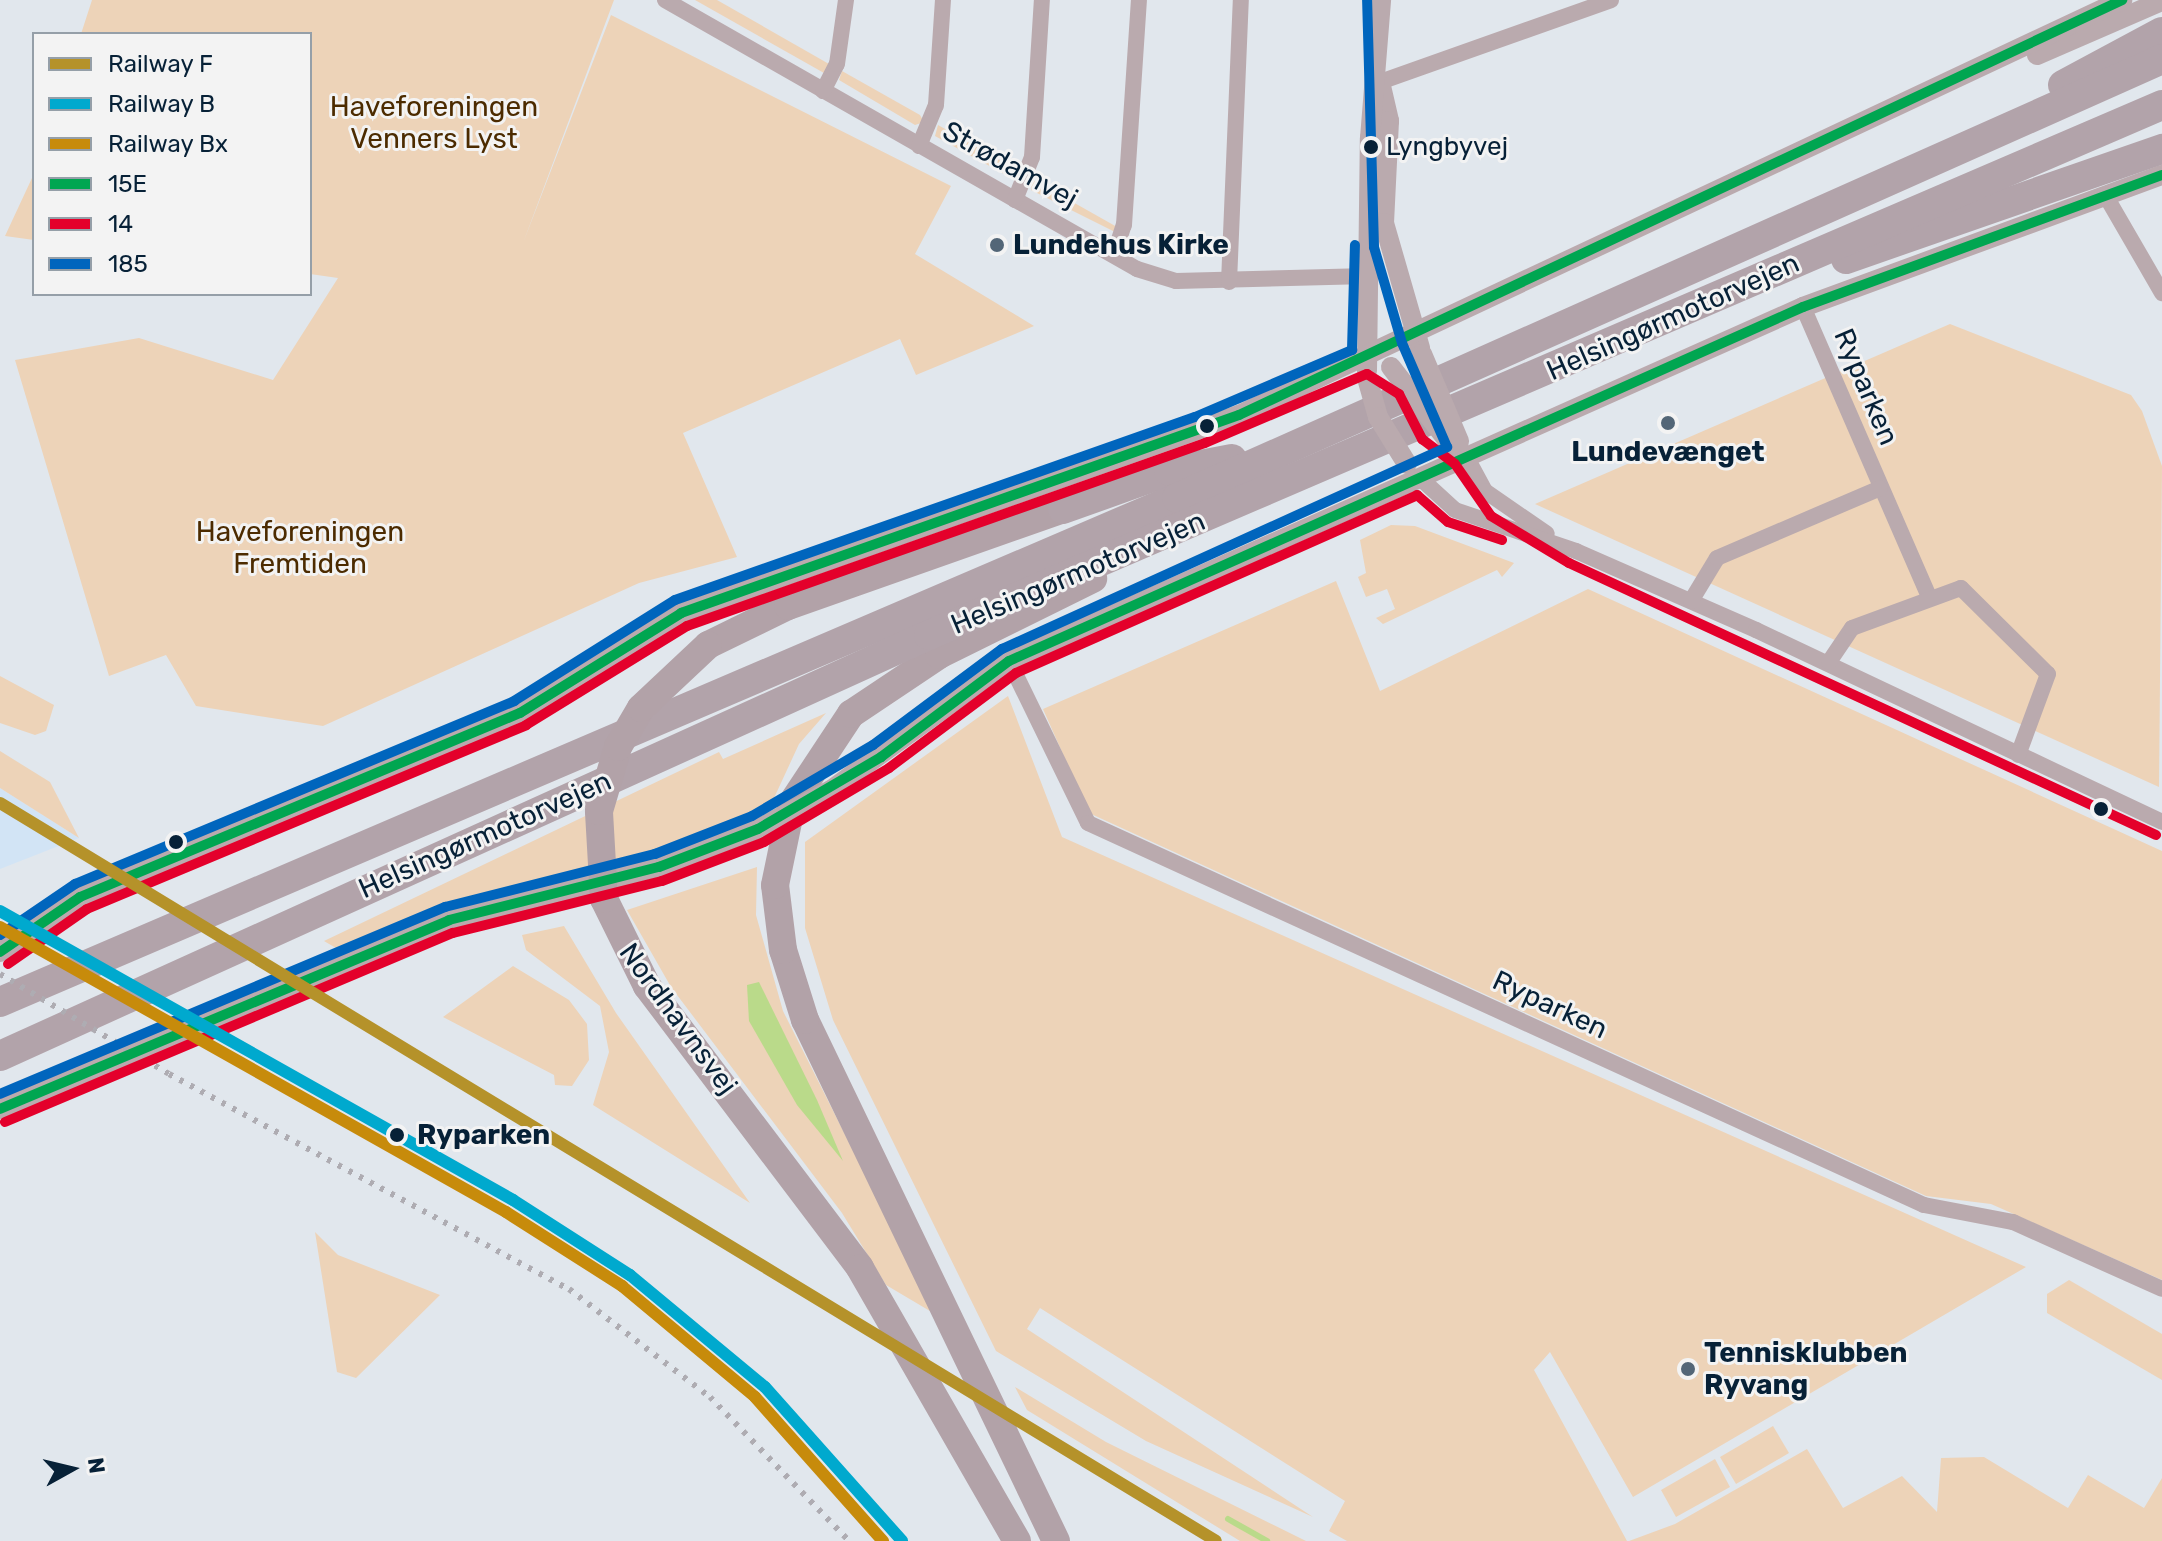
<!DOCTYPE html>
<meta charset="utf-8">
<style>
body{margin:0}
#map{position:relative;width:2162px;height:1541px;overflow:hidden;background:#e1e7ed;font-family:Rubik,sans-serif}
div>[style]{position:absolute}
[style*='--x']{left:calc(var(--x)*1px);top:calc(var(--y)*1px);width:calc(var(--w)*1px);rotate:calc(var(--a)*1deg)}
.built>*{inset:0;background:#d2e4f5}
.green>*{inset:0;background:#edd3b8}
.water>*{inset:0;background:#bada8a}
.stream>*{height:6px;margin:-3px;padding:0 3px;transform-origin:3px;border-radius:3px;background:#bada8a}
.minor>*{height:16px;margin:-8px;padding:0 8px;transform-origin:8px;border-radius:8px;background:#baaaae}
.tertiary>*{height:20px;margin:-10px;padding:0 10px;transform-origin:10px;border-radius:10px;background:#baaaae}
.trunk>*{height:28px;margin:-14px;padding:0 14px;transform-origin:14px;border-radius:14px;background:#b2a2a8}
.motorway>*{height:30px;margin:-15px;padding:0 15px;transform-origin:15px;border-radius:15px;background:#b2a3aa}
.rail>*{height:6px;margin-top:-3px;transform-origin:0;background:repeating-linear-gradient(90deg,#aeacb2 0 4px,transparent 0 12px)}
.tertiary-bridge>*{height:20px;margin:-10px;padding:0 10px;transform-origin:10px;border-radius:10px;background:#baaaae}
.trunk-bridge>*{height:28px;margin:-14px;padding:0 14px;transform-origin:14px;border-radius:14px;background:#b2a2a8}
.bus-1>*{height:10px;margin:-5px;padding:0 5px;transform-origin:5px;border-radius:5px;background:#00a651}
.bus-2>*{height:10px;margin:-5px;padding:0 5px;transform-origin:5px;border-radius:5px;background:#e4002b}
.bus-3>*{height:10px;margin:-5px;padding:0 5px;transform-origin:5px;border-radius:5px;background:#0065bd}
.rail-1>*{height:12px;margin:-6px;padding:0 6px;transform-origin:6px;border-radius:6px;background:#b5922a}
.rail-2>*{height:12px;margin:-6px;padding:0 6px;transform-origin:6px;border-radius:6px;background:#00a9ce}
.rail-3>*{height:12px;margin:-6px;padding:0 6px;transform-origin:6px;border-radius:6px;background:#c78b0b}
.dots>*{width:22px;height:22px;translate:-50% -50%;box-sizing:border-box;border:4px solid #f3f3f3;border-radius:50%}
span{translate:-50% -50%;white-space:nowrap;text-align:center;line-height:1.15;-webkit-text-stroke:6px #f3f3f3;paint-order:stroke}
.bus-label{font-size:26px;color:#072137}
.left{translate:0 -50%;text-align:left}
.park-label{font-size:28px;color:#4c2b00}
.street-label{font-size:28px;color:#072137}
.poi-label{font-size:28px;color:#072137;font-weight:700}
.stop-label{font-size:28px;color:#072137;font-weight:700}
.legend{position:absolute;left:32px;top:32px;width:280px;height:264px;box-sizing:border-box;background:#f3f3f3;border:2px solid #959fa8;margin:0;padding:10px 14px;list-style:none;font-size:24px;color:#072137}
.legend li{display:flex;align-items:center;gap:16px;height:40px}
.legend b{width:40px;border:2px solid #959fa8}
.north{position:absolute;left:32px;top:1429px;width:80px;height:80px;-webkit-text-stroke:6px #f3f3f3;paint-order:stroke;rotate:82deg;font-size:22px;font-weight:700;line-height:32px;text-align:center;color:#072137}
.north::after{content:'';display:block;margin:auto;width:28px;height:36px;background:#072137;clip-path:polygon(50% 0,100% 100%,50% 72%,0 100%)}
</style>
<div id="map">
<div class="built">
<i style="clip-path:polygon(0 788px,79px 838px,0 869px)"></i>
</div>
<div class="green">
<i style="clip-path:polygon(92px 0,614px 0,523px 243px,611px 15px,951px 186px,915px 254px,1034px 326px,916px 375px,900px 339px,683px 433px,737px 557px,639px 583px,323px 726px,196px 706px,166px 655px,109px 676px,15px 360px,139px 338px,273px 380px,338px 278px,310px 274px,310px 34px,81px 34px)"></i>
<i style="clip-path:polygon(695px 0,717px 0,829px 64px,824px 73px)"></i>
<i style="clip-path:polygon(842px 71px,920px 115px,924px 122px,915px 125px,839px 80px)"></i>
<i style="clip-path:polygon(938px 125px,1021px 172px,1015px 180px,935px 136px)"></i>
<i style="clip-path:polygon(34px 173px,34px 240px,5px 236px,32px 178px)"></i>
<i style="clip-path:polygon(1032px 179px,1117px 227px,1115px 232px,1031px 190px)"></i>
<i style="clip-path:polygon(1950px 324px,2131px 395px,2142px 411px,2162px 466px,2159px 787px,1535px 504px)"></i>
<i style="clip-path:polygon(1391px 525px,1415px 526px,1514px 563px,1502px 577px,1497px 570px,1383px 624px,1376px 618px,1395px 609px,1387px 589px,1366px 597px,1358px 577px,1366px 573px,1360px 540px)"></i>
<i style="clip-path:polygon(1336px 581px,1380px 691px,1588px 589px,2162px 851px,2162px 1280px,1991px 1204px,1926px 1196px,1089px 813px,1043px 709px)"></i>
<i style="clip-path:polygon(0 676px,54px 705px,46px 731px,35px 735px,0 723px)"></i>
<i style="clip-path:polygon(1008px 696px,1062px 837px,2026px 1267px,1633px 1497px,1550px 1352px,1534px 1370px,1627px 1541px,1347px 1541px,1329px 1531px,1345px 1501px,1040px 1308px,1027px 1329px,1313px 1517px,1146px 1441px,996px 1351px,833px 1020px,805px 928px,805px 842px)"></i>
<i style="clip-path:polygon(826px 713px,799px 744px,768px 811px,701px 843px,434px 914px,341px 951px,324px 941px,719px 752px,723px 759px)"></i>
<i style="clip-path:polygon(0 751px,50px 782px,79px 838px,0 788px)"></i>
<i style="clip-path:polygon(757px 867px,756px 915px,783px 1011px,935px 1314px,886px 1285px,842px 1213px,671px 987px,627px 910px)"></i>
<i style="clip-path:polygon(564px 926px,616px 1013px,750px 1203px,593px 1105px,609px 1052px,600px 1006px,526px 950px,522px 935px)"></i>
<i style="clip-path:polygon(513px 966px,569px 1000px,587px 1024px,589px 1060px,572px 1086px,555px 1085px,554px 1075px,443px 1017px)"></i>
<i style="clip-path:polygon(315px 1232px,338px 1255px,440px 1295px,356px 1378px,337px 1372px)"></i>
<i style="clip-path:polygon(2069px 1280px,2162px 1334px,2162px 1380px,2047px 1313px,2047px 1294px)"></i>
<i style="clip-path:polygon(1015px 1387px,1106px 1442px,1306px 1541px,1240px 1541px,1027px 1410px)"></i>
<i style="clip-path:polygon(1773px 1426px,1789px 1453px,1736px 1484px,1720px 1457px)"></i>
<i style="clip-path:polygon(1807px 1449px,1843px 1508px,1902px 1476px,1937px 1512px,1941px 1458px,1984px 1457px,2068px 1508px,2088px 1475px,2144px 1508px,2162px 1478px,2162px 1541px,1629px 1541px,1675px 1524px)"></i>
<i style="clip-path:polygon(1715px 1459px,1730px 1487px,1676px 1517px,1661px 1490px)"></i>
</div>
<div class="water">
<i style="clip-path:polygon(759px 982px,817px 1100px,843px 1161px,797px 1105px,749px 1021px,747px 985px)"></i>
</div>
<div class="stream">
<i style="--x:1228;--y:1519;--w:45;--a:29.4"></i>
</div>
<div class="minor">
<i style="--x:665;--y:0;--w:543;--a:29.68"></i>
<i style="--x:1137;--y:269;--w:41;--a:17.1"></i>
<i style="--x:1176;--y:281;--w:192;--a:-1.5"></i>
<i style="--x:1380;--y:82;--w:245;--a:-19.5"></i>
<i style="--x:823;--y:91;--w:30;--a:-63"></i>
<i style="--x:837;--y:64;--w:65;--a:-82"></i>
<i style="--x:919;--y:146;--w:44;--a:-67.5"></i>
<i style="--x:936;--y:105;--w:105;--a:-86.2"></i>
<i style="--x:2107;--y:198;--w:110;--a:59.9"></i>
<i style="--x:1015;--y:200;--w:46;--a:-68.4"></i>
<i style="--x:1032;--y:157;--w:157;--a:-86.4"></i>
<i style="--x:1114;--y:255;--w:32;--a:-72"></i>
<i style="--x:1124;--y:225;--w:225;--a:-86.2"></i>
<i style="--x:1229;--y:282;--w:282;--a:-87.6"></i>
<i style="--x:1803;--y:307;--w:316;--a:66.5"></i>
<i style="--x:1465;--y:454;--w:42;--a:61.6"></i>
<i style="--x:1485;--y:491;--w:75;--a:34.7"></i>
<i style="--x:1420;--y:478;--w:47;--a:42.4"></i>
<i style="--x:1455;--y:510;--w:128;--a:18.7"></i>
<i style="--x:1576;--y:551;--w:197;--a:23.7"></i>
<i style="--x:1756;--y:630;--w:449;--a:25.3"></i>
<i style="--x:1691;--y:601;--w:50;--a:-58.8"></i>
<i style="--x:1717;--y:558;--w:177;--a:-23.2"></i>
<i style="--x:1009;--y:661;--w:180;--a:64"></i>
<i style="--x:1088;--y:823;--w:919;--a:24.56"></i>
<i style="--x:1924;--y:1205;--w:91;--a:10.8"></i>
<i style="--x:2013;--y:1222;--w:163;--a:24.2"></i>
<i style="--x:1829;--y:662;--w:41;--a:-55.9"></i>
<i style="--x:1852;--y:628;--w:116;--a:-20.2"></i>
<i style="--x:1961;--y:588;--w:122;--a:44.7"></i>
<i style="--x:2048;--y:674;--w:86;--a:110.3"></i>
</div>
<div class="tertiary">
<i style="--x:2037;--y:55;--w:136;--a:-23.4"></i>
<i style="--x:1381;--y:86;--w:36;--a:77"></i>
<i style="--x:1389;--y:121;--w:102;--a:92.8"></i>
<i style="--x:1384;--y:223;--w:130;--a:73.9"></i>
<i style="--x:1367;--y:371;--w:233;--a:-89.3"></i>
<i style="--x:1370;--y:138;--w:138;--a:-85.4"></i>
<i style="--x:831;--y:790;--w:220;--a:-35.9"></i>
<i style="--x:1009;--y:661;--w:869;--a:-24.03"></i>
<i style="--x:1803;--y:307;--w:382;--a:-20.2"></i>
<i style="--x:0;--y:952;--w:97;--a:-34.5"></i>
<i style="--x:80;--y:897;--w:477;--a:-22.7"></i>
<i style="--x:520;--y:713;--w:190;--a:-31.8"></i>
<i style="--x:681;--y:613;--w:592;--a:-19.54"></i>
<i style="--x:1239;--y:415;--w:976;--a:-25.17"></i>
<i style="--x:0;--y:1109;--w:487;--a:-22.8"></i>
<i style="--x:449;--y:920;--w:217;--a:-14.2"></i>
<i style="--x:659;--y:867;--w:106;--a:-21"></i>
</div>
<div class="trunk">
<i style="--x:708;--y:645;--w:89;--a:-26"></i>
<i style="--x:788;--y:606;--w:292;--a:-19.4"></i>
<i style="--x:647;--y:986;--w:353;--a:52.9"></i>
<i style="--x:860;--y:1268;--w:315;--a:60.1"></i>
<i style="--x:1056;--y:1541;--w:578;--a:-115.72"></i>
<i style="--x:805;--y:1020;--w:73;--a:-107.4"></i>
<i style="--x:783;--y:950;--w:65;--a:-97"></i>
<i style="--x:775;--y:885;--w:84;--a:-78.3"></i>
<i style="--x:792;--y:803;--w:107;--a:-56.5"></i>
<i style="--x:851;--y:714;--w:106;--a:-33.8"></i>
<i style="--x:939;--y:655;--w:172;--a:-26.3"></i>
</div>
<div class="motorway">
<i style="--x:2063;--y:85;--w:112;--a:-28.2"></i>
<i style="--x:1846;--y:259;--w:335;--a:-19.2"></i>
<i style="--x:1063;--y:509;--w:113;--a:-19.7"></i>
<i style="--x:1169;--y:471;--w:64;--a:-10.8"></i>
<i style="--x:0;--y:1002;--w:1280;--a:-23.18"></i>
<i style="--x:1177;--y:498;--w:1078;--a:-24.02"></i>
<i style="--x:0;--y:1056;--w:1020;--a:-24.38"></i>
<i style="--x:929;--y:635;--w:1342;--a:-23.26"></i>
</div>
<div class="rail">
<i style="--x:0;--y:974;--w:196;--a:30.6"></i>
<i style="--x:169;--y:1074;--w:454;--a:28.3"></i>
<i style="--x:569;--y:1289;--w:178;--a:37.5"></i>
<i style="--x:710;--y:1397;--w:200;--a:46"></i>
</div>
<div class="tertiary-bridge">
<i style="--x:1422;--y:354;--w:95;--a:67"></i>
<i style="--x:1391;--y:367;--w:98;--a:52.4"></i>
<i style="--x:1367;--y:378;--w:41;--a:74.2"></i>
<i style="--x:1378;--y:417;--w:55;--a:58.3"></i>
<i style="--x:758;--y:829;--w:83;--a:-28.1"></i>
</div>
<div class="trunk-bridge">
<i style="--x:647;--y:986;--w:97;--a:-116.3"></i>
<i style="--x:604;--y:899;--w:88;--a:-93.3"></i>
<i style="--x:599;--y:811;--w:67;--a:-73.5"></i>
<i style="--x:618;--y:747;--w:45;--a:-59.5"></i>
<i style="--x:641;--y:708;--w:92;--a:-43.2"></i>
</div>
<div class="bus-1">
<i style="--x:0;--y:952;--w:97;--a:-34.5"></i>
<i style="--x:80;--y:897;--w:477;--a:-22.7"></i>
<i style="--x:520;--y:713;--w:190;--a:-31.8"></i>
<i style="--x:681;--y:613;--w:592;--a:-19.54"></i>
<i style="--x:1239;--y:415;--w:976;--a:-25.17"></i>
<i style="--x:0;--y:1109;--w:487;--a:-22.8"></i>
<i style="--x:449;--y:920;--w:217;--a:-14.2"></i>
<i style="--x:659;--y:867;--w:106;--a:-21"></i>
<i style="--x:758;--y:829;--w:143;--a:-30.3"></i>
<i style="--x:881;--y:757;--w:160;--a:-36.9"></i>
<i style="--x:1009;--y:661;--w:869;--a:-24.03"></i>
<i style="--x:1803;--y:307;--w:382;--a:-20.2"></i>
</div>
<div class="bus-2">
<i style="--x:8;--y:964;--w:96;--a:-34.8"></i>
<i style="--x:87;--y:909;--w:476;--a:-22.7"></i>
<i style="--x:526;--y:725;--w:189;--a:-31.6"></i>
<i style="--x:687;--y:626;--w:549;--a:-19.46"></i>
<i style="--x:1205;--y:443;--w:176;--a:-23.1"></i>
<i style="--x:1367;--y:374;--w:38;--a:32"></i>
<i style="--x:1399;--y:394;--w:51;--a:62.9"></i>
<i style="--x:1422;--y:439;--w:41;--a:37.1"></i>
<i style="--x:1455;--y:464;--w:63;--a:55.3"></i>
<i style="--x:1491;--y:516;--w:91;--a:31.1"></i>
<i style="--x:1569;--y:563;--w:647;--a:24.86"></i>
<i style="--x:5;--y:1122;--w:486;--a:-22.9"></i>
<i style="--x:453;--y:933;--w:215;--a:-14"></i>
<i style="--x:662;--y:881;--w:109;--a:-20.9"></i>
<i style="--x:764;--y:842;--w:145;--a:-30.6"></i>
<i style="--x:889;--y:768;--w:159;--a:-36.8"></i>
<i style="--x:1016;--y:673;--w:439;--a:-23.9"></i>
<i style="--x:1417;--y:495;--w:41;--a:41.1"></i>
<i style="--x:1448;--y:522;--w:57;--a:18.4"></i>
</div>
<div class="bus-3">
<i style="--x:0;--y:935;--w:91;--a:-34.2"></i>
<i style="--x:75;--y:884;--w:476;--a:-22.6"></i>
<i style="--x:514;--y:701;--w:190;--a:-32.1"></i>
<i style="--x:675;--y:600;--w:551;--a:-19.39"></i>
<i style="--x:1195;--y:417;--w:171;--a:-23.1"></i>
<i style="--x:1352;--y:350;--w:105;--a:-88.4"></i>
<i style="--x:0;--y:1094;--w:483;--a:-22.8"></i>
<i style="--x:445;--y:907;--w:217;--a:-14.2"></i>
<i style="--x:655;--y:854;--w:104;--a:-21.4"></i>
<i style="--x:752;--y:816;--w:140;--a:-30.4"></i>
<i style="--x:873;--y:745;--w:161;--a:-36.7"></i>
<i style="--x:1002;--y:649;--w:489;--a:-24.4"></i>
<i style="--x:1447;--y:447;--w:113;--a:-113.4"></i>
<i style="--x:1402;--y:343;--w:100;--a:-106.3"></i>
<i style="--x:1374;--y:247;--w:247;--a:-91.6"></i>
</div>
<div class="rail-1">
<i style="--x:0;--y:803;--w:1422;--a:31.25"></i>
</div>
<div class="rail-2">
<i style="--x:0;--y:911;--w:589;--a:29.39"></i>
<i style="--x:513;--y:1200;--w:139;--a:32.7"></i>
<i style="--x:630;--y:1275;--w:175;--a:39.7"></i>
<i style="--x:765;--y:1387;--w:206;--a:48.3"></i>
</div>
<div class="rail-3">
<i style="--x:0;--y:927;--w:581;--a:29.39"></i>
<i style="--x:506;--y:1212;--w:138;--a:32.5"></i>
<i style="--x:622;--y:1286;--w:173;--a:39.8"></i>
<i style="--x:755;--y:1397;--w:193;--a:48.4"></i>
</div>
<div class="dots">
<i style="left:1371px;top:147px;background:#072137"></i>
<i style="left:997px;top:245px;background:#536677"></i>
<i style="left:1668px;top:423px;background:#536677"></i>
<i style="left:1207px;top:426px;background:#072137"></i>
<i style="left:2101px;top:809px;background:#072137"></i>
<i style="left:176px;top:842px;background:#072137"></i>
<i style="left:397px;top:1135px;background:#072137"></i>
<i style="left:1688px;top:1369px;background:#536677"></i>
</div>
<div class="bus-label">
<span class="left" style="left:1386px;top:147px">Lyngbyvej</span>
</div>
<div class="park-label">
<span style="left:434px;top:123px">Haveforeningen<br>Venners Lyst</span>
<span style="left:300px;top:548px">Haveforeningen<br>Fremtiden</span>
</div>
<div class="street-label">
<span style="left:1010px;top:165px;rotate:29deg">Strødamvej</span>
<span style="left:1673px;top:317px;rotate:-24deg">Helsingørmotorvejen</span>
<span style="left:1866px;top:387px;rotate:67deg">Ryparken</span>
<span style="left:1078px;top:573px;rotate:-23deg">Helsingørmotorvejen</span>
<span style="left:485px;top:835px;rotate:-24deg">Helsingørmotorvejen</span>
<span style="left:1550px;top:1005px;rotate:25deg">Ryparken</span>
<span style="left:678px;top:1019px;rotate:54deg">Nordhavnsvej</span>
</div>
<div class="poi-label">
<span class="left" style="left:1013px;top:245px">Lundehus Kirke</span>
<span style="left:1668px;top:452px">Lundevænget</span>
<span class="left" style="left:1704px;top:1369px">Tennisklubben<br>Ryvang</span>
</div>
<div class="stop-label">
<span class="left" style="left:417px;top:1135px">Ryparken</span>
</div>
<ul class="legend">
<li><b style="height:10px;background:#b5922a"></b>Railway F</li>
<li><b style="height:10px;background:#00a9ce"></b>Railway B</li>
<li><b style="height:10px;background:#c78b0b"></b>Railway Bx</li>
<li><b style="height:10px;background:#00a651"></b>15E</li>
<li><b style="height:10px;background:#e4002b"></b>14</li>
<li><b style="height:10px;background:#0065bd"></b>185</li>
</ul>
<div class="north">N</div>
</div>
